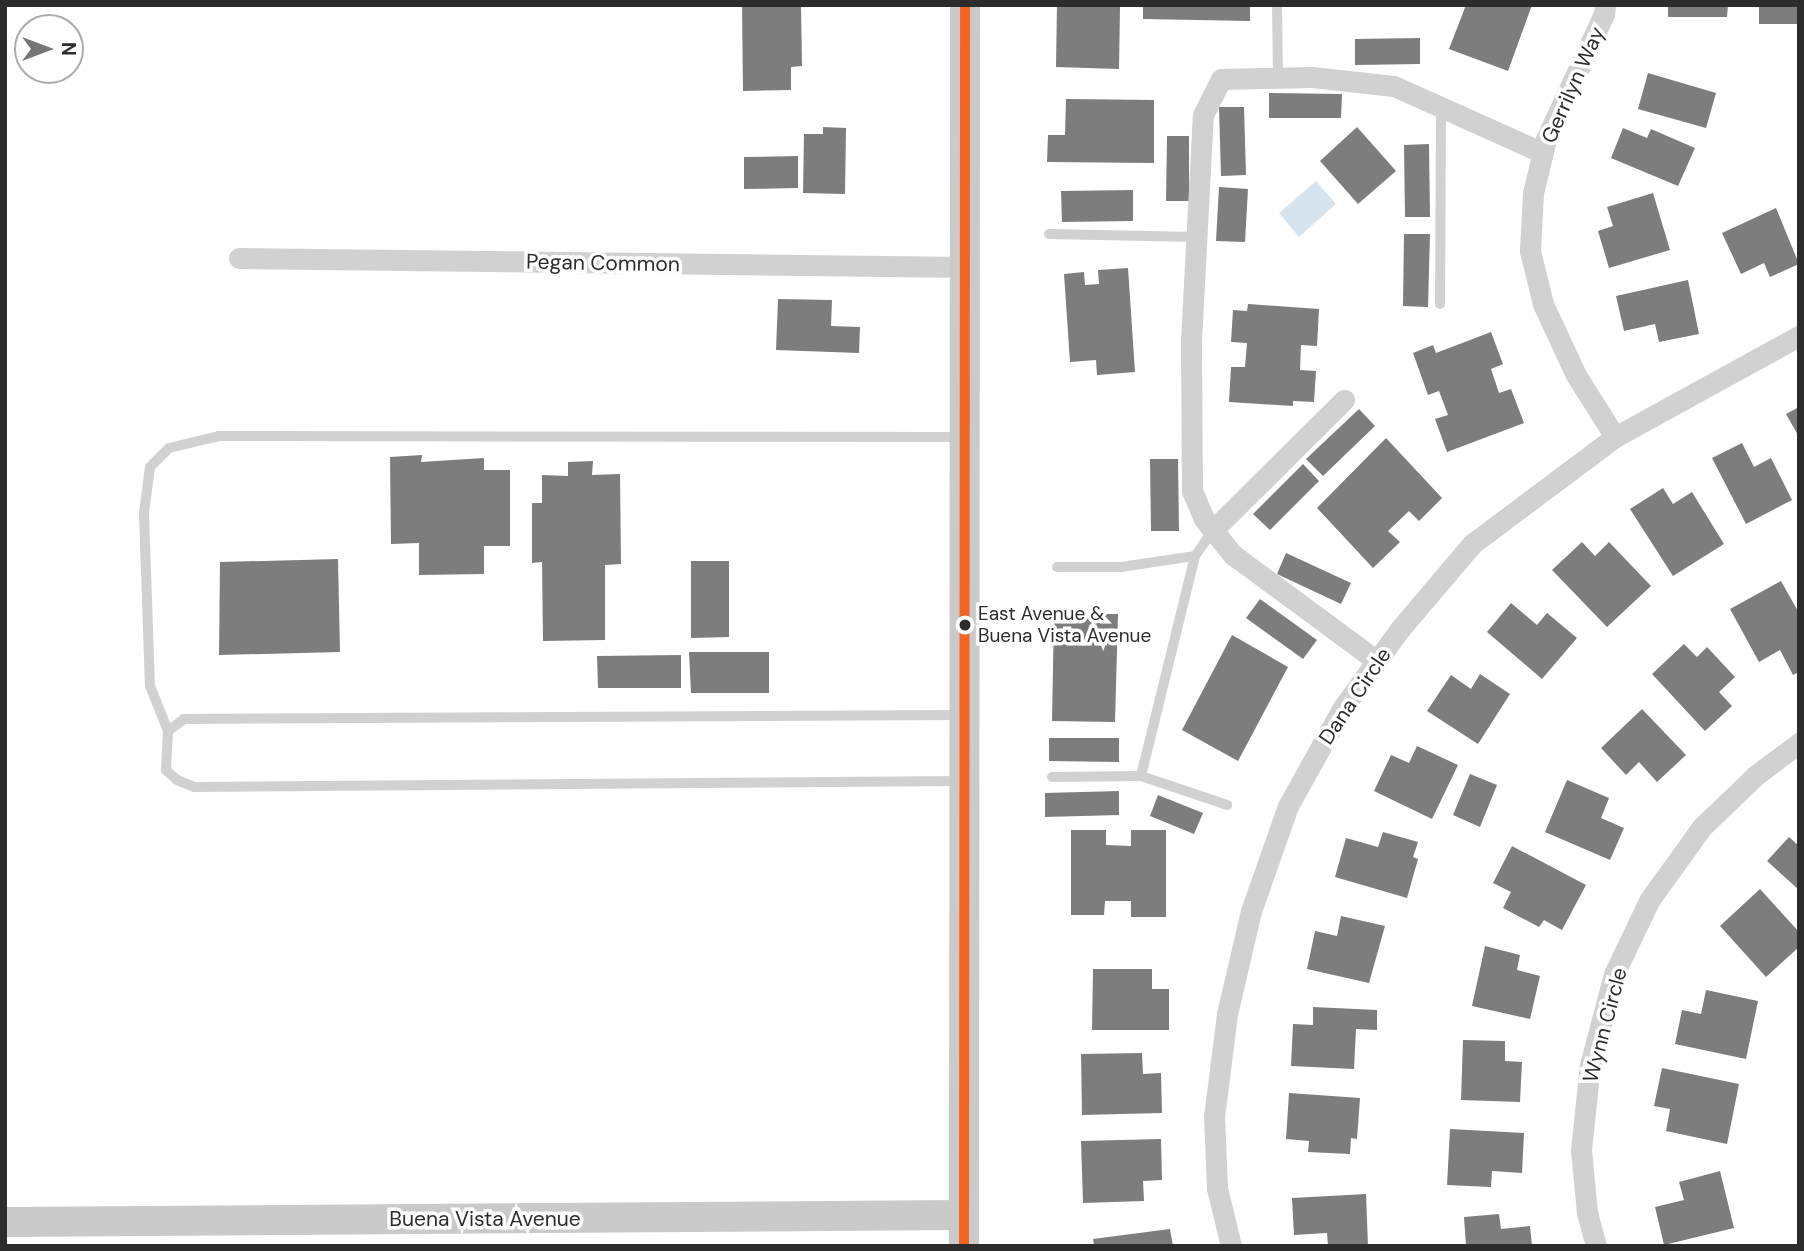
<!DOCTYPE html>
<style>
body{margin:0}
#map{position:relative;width:1804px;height:1251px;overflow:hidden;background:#fff;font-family:"DM Sans",sans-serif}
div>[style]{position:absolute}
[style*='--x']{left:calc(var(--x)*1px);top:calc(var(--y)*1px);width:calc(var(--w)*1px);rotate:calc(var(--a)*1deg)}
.water>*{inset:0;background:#d6e4f0}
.building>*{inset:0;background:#7d7d7d}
.lane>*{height:10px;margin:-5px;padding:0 5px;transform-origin:5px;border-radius:5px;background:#d1d1d1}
.street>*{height:21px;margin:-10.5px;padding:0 10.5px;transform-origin:10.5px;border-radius:10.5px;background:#d1d1d1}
.secondary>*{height:30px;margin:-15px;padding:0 15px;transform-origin:15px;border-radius:15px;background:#cacaca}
.bus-1>*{height:10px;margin:-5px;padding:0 5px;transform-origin:5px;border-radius:5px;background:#f26522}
.dots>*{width:19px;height:19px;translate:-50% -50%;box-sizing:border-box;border:4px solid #fff;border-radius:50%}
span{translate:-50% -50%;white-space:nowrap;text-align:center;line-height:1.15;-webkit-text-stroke:7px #fff;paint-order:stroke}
.bus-label{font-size:19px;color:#2c2c2c}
.left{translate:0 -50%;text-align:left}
.street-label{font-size:21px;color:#2c2c2c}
.frame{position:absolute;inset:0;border:7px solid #2c2c2c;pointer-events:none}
.north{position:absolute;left:14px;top:14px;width:70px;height:70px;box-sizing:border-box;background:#fff;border:2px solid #ababab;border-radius:50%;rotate:90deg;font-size:19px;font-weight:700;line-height:28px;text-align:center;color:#2c2c2c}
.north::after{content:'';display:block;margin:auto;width:24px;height:32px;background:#767676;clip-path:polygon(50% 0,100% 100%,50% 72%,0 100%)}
</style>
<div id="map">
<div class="water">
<i style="clip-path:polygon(1316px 181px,1336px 204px,1299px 237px,1279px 213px)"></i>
</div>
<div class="building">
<i style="clip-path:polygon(742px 5px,801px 5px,802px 66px,791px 67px,791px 90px,743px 91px)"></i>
<i style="clip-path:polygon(1057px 5px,1120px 5px,1119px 69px,1056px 67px)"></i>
<i style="clip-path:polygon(1143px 5px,1250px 5px,1250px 21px,1143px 19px)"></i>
<i style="clip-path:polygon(1466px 5px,1532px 5px,1508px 71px,1449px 49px)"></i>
<i style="clip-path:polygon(1668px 5px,1728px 5px,1727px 17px,1668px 17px)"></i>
<i style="clip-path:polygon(1759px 5px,1799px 5px,1799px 24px,1759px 24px)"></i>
<i style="clip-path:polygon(1420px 38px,1420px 64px,1355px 65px,1355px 39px)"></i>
<i style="clip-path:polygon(1648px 73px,1716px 93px,1706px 128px,1638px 109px)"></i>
<i style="clip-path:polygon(1269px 93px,1342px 94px,1341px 118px,1269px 118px)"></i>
<i style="clip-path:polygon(1066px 99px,1154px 100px,1154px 163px,1047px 162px,1048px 135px,1065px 135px)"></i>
<i style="clip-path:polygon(1219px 107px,1244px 107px,1246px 175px,1221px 176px)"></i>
<i style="clip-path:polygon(823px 127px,846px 128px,845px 194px,803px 193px,804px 134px,823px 134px)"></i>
<i style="clip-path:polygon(1357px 127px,1396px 171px,1358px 204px,1320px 161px)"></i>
<i style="clip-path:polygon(1623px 128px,1647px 138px,1651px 129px,1695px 148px,1678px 186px,1611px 158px)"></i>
<i style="clip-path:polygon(1167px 136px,1189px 136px,1189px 201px,1166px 201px)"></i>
<i style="clip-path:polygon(1429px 144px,1430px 217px,1405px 217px,1404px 145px)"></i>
<i style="clip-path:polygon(798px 156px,798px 188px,744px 189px,744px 157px)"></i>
<i style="clip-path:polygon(1219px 187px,1248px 189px,1245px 242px,1216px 241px)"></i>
<i style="clip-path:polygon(1133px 190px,1133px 221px,1062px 222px,1061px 191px)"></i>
<i style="clip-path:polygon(1653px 193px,1670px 250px,1609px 268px,1598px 231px,1613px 226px,1607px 207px)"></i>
<i style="clip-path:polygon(1776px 208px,1799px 264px,1770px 277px,1764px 263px,1741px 274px,1722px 233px)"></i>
<i style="clip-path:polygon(1404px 234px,1430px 234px,1428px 307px,1403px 306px)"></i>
<i style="clip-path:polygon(1128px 268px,1135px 372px,1097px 375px,1096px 360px,1070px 362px,1064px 274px,1084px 272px,1085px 285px,1099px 284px,1098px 270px)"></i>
<i style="clip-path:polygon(1688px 280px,1699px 334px,1659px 342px,1655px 324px,1624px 331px,1616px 296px)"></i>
<i style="clip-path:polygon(778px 299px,832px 300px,831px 326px,860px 327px,859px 353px,776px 350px)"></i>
<i style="clip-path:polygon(1248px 304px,1319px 309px,1317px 346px,1301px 345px,1300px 370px,1316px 371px,1314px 402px,1293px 401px,1293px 406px,1229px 402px,1231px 367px,1245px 367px,1247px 343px,1231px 342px,1233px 310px,1247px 311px)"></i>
<i style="clip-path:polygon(1491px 332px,1503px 364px,1491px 369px,1499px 393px,1511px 389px,1524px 423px,1447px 452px,1435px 419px,1448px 415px,1439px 391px,1428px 395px,1413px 353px,1433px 345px,1436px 353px)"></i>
<i style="clip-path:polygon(1799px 407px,1799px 437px,1786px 414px)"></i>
<i style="clip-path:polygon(1359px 409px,1375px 426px,1323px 476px,1306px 459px)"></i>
<i style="clip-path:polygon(1386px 438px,1442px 498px,1419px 521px,1409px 511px,1388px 531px,1400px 542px,1373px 568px,1317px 508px)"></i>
<i style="clip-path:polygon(1742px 443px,1754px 467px,1771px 458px,1792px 500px,1746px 524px,1712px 458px)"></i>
<i style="clip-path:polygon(422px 455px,421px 462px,484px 458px,484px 470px,510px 470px,510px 546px,484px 546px,484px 574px,419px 575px,419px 543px,391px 544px,390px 457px)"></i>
<i style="clip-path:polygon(1150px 459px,1178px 459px,1179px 531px,1151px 531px)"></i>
<i style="clip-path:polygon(593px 461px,592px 475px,620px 474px,621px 564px,605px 565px,605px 640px,543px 641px,542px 562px,532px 563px,532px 503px,542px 503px,542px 475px,568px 476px,568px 462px)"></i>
<i style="clip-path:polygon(1303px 464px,1319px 481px,1270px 530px,1253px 514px)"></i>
<i style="clip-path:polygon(1663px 488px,1673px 504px,1692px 492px,1724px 544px,1673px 576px,1630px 509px)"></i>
<i style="clip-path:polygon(1582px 542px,1595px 556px,1609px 542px,1651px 586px,1607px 627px,1552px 570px)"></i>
<i style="clip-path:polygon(1286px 553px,1351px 583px,1341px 604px,1277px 574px)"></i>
<i style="clip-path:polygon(338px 559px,340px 652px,219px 655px,220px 562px)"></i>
<i style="clip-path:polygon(691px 561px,729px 561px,729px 637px,691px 638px)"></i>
<i style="clip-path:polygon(1781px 581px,1799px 613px,1799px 672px,1793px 675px,1780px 650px,1759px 662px,1730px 609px)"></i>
<i style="clip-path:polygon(1260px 599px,1317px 640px,1303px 659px,1246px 618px)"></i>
<i style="clip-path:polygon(1511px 603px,1537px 625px,1547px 613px,1577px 638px,1542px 679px,1487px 632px)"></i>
<i style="clip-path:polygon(1054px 614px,1118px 614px,1115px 722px,1052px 721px)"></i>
<i style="clip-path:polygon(1232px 635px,1288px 667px,1238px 761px,1182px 730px)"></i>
<i style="clip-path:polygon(1684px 644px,1697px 657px,1707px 647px,1735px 677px,1719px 692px,1732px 706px,1705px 731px,1652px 674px)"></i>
<i style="clip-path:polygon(689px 652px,769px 652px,769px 693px,691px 693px)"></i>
<i style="clip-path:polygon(681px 655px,681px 688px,598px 688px,597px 656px)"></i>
<i style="clip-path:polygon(1480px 674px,1510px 694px,1478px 744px,1427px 711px,1451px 675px,1471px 689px)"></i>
<i style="clip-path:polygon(1642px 709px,1686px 755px,1657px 782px,1639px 762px,1626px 775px,1601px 748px)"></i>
<i style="clip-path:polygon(1049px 738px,1119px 738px,1119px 762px,1049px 761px)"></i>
<i style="clip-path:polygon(1417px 746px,1458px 765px,1432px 819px,1374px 791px,1391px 755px,1409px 763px)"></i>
<i style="clip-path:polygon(1470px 774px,1497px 785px,1480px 827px,1453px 815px)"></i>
<i style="clip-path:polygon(1567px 780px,1609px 798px,1601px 818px,1624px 828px,1610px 860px,1545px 832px)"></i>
<i style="clip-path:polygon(1119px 791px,1119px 815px,1045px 817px,1045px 793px)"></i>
<i style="clip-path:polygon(1158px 795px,1203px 813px,1194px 834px,1150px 816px)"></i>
<i style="clip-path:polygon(1071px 830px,1106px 830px,1106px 845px,1131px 846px,1131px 830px,1166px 830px,1166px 917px,1131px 917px,1131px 901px,1105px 901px,1104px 915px,1071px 915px)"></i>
<i style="clip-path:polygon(1383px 832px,1418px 842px,1413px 857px,1418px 859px,1407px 898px,1335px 877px,1346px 838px,1378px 847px)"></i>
<i style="clip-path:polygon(1789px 837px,1799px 846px,1799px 890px,1767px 861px)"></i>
<i style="clip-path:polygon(1512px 846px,1586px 885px,1562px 930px,1544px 920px,1539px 927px,1503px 908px,1511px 892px,1493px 883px)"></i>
<i style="clip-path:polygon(1760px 889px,1799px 932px,1799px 947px,1766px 977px,1720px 926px)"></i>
<i style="clip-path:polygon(1341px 916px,1385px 926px,1369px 983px,1307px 969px,1315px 931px,1337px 936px)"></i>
<i style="clip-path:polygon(1485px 946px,1520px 955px,1517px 970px,1540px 976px,1530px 1019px,1472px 1006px)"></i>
<i style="clip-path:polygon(1093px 969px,1152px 969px,1152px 989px,1169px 989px,1169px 1030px,1092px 1030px)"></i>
<i style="clip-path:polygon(1706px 990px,1758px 1001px,1746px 1059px,1675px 1044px,1682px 1010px,1701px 1014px)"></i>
<i style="clip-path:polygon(1313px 1007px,1377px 1010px,1377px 1030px,1356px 1029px,1354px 1069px,1291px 1066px,1293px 1024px,1313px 1025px)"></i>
<i style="clip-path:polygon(1463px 1040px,1505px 1041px,1505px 1061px,1522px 1062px,1520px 1102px,1461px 1100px)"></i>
<i style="clip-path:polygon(1142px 1053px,1143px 1074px,1161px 1073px,1162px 1113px,1082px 1115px,1081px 1054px)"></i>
<i style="clip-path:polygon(1662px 1068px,1739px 1084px,1727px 1144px,1666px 1131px,1670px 1109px,1654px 1106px)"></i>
<i style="clip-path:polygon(1289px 1093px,1360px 1098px,1357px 1139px,1351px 1138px,1350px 1154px,1308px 1152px,1309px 1141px,1286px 1139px)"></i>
<i style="clip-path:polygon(1450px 1129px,1524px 1133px,1522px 1173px,1492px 1171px,1491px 1187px,1447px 1185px)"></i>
<i style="clip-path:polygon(1161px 1139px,1162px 1180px,1143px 1181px,1144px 1201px,1083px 1203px,1081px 1141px)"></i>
<i style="clip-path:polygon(1720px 1171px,1734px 1228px,1664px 1245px,1655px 1207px,1684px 1200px,1679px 1182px)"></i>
<i style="clip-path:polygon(1366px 1194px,1368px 1246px,1328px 1246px,1327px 1233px,1294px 1235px,1292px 1198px)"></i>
<i style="clip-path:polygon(1499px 1214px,1501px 1229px,1530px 1226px,1532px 1246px,1466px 1246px,1464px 1217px)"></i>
<i style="clip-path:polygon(1170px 1229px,1173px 1246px,1094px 1246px,1093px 1239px)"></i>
</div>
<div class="lane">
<i style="--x:1277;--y:5;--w:72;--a:89.2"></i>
<i style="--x:1049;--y:234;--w:148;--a:1.2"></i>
<i style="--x:1440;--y:304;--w:195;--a:-89.7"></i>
<i style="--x:1057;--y:567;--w:64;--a:0"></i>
<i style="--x:1121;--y:567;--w:75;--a:-8.5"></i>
<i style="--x:962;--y:715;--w:778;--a:179.71"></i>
<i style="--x:184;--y:719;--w:20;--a:143"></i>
<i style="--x:168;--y:731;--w:39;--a:93"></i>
<i style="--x:166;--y:770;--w:15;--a:42"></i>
<i style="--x:177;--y:780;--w:18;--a:22"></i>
<i style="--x:194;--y:787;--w:769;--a:-0.45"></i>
<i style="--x:168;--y:731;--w:48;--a:-111.8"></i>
<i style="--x:150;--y:686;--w:173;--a:-92"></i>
<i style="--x:144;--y:513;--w:46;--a:-82.6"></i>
<i style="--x:150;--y:467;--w:27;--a:-45"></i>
<i style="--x:169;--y:448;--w:51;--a:-13.5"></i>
<i style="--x:219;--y:436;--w:744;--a:0.08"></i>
<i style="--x:1141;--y:776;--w:227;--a:-76.2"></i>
<i style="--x:1195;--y:556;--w:32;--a:-55"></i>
<i style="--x:1052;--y:777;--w:89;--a:-0.6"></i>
<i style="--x:1141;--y:776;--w:91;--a:18.6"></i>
</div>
<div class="street">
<i style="--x:1605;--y:5;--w:9;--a:96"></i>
<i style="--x:1604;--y:14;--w:138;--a:114.9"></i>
<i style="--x:1546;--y:139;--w:56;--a:103.5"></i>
<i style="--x:1533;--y:193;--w:58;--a:93"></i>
<i style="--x:1530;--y:251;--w:55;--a:76.2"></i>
<i style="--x:1543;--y:304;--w:78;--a:65.1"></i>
<i style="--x:1576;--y:375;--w:73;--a:57.8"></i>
<i style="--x:239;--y:258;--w:727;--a:0.71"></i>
<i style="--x:1213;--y:530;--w:185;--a:-44.8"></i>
<i style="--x:1377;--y:661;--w:179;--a:-143.6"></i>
<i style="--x:1233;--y:555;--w:46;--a:-128.9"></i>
<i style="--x:1204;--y:519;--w:30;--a:-113"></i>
<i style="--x:1192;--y:491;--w:150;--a:-90.4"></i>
<i style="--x:1191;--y:341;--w:226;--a:-87"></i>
<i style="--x:1203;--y:115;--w:40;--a:-63.4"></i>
<i style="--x:1221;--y:79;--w:91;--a:-1.3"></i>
<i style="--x:1312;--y:77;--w:82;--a:6.3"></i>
<i style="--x:1394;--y:86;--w:163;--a:24.2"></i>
<i style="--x:1231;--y:1246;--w:60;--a:-103.6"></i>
<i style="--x:1217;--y:1188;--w:71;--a:-92.4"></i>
<i style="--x:1214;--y:1117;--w:104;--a:-82.8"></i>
<i style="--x:1227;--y:1014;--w:106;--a:-76.9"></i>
<i style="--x:1251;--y:911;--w:111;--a:-70.6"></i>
<i style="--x:1288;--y:806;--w:111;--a:-60.9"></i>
<i style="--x:1342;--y:709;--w:99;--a:-54.1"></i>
<i style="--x:1400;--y:629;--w:111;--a:-49.7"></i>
<i style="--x:1472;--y:544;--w:179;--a:-36.8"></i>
<i style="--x:1615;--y:437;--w:210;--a:-28.8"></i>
<i style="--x:1596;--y:1246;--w:34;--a:-105"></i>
<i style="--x:1587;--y:1213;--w:63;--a:-95.4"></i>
<i style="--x:1581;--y:1150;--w:85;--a:-84"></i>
<i style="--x:1590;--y:1065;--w:94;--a:-75.2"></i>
<i style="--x:1614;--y:974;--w:83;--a:-64.4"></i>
<i style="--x:1650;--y:899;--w:89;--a:-54.2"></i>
<i style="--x:1702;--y:827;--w:75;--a:-43.9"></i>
<i style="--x:1756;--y:775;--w:54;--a:-36.7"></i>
</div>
<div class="secondary">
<i style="--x:5;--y:1222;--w:959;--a:-0.42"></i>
<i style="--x:964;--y:1246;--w:1241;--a:-89.95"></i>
</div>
<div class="bus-1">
<i style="--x:964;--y:1246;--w:1241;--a:-89.95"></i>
</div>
<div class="dots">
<i style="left:965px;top:625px;background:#2c2c2c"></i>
</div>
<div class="bus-label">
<span class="left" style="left:978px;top:625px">East Avenue &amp;<br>Buena Vista Avenue</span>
</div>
<div class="street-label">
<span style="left:1573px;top:85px;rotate:-66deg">Gerrilyn Way</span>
<span style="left:603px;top:263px;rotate:1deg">Pegan Common</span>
<span style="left:1355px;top:696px;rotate:-56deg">Dana Circle</span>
<span style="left:1605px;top:1025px;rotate:-75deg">Wynn Circle</span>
<span style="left:485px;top:1219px">Buena Vista Avenue</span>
</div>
<div class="frame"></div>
<div class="north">N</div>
</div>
